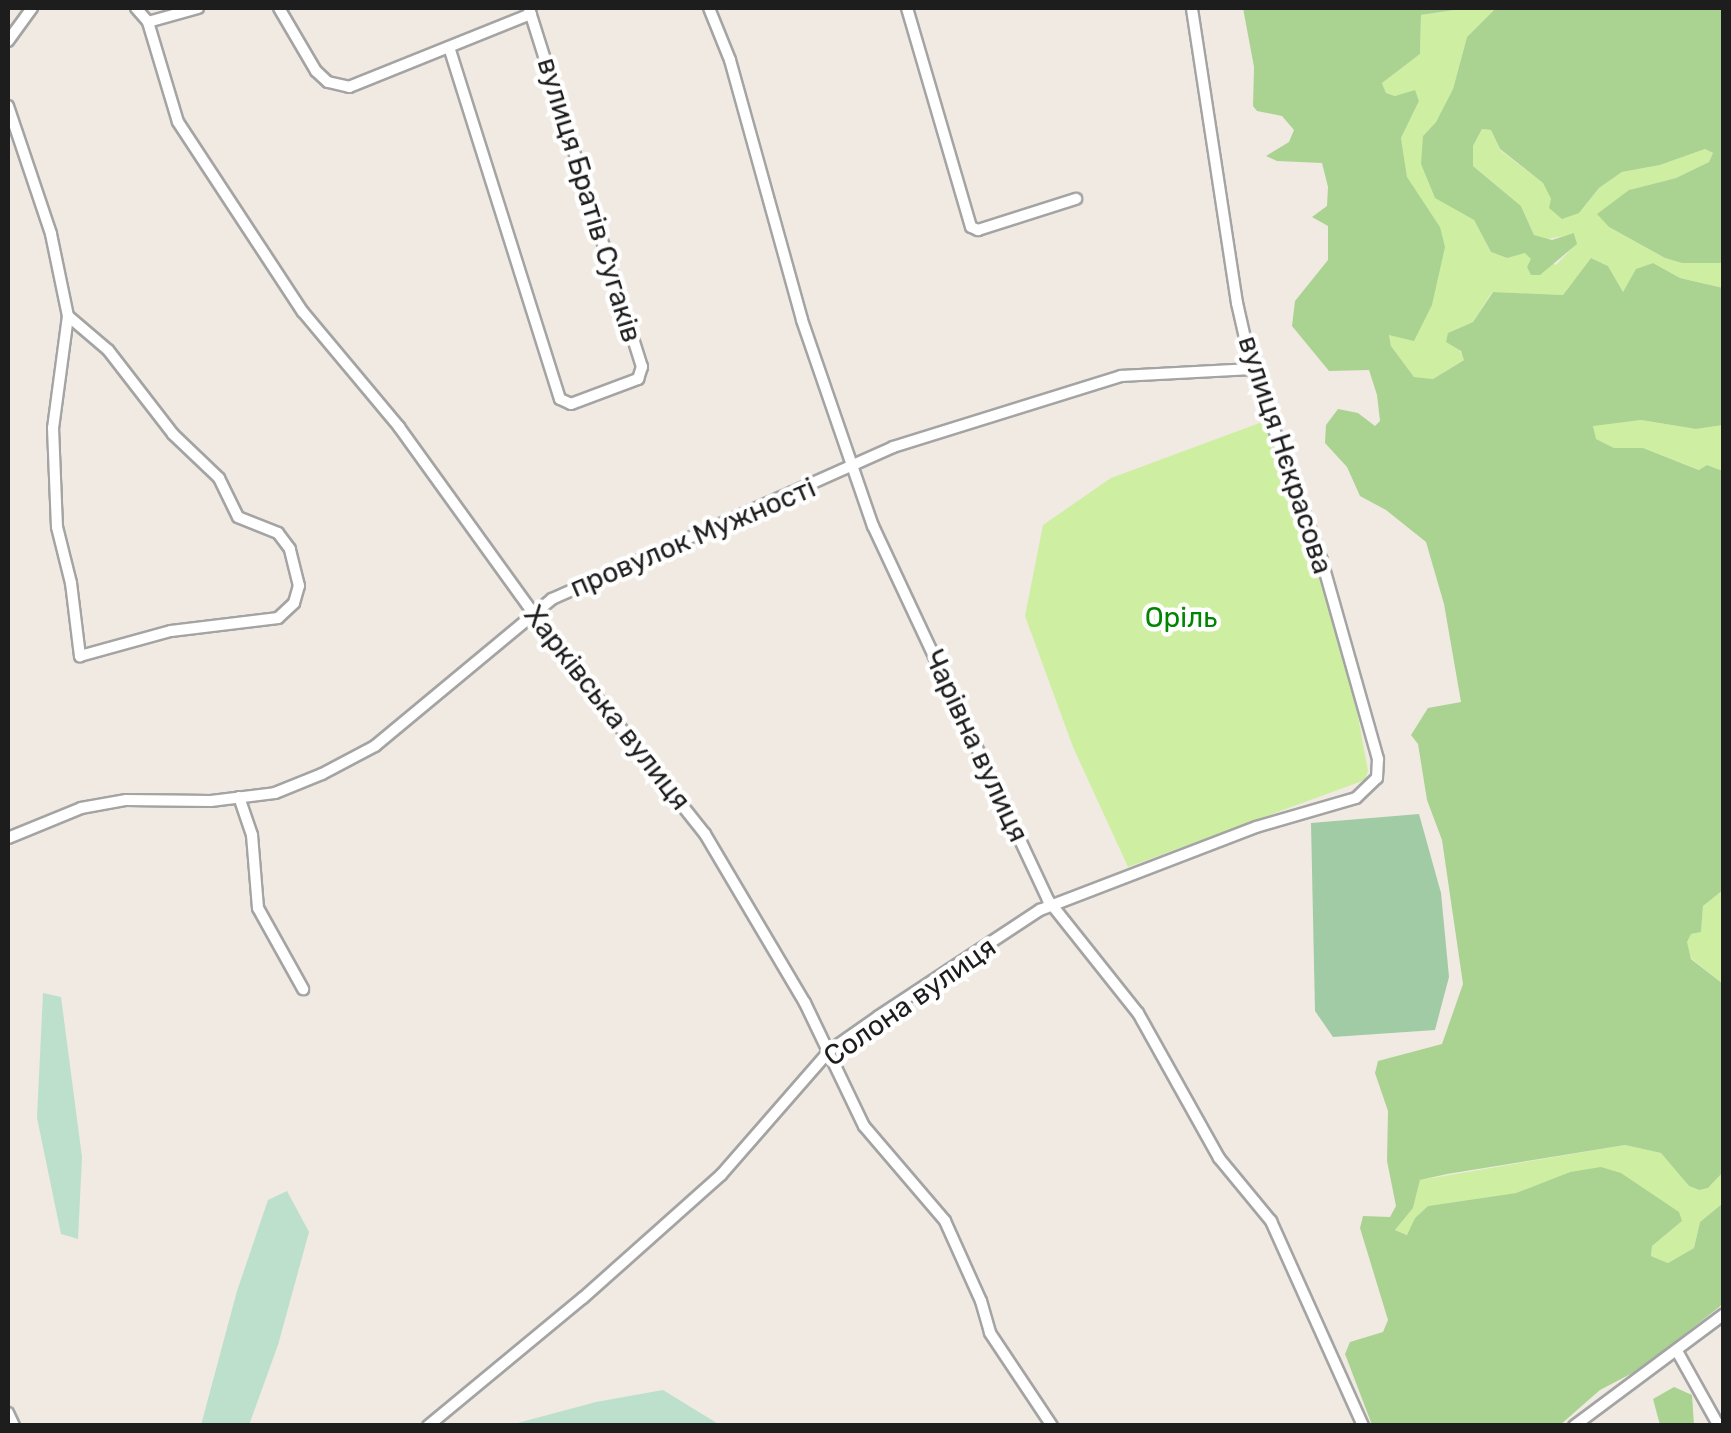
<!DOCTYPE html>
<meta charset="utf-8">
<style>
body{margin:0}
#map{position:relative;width:1731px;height:1433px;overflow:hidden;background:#f0eae2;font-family:Rubik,sans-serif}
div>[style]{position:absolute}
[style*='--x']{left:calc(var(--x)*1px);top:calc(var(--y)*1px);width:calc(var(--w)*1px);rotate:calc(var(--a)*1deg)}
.grass>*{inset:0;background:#ceefa2}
.forest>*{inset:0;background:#aad392}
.wetland>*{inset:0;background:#bde0cd}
.cemetery>*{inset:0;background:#a1cba4}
.roads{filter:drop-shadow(2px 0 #a4a4a4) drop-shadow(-2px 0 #a4a4a4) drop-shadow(0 2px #a4a4a4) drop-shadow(0 -2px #a4a4a4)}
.minor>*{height:10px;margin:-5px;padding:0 5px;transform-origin:5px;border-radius:5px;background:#fff}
span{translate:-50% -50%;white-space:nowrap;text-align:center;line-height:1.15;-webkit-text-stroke:9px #fff;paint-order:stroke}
.street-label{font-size:28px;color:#1d1d1d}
.park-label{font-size:28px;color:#008602}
.frame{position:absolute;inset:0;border:10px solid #1d1d1d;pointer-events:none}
</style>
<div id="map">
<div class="grass">
<i style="clip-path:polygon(1467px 8px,1496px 8px,1467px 37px,1453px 89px,1436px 122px,1423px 136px,1435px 197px,1474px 220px,1491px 252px,1507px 258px,1525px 252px,1556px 265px,1576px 244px,1575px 234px,1542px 240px,1534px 235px,1521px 206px,1473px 166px,1473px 146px,1482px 129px,1491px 130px,1500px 150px,1543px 183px,1551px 199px,1579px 213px,1599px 188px,1622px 172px,1660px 165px,1705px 149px,1713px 153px,1709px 162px,1676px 178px,1629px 190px,1609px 227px,1665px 258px,1682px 263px,1723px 263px,1723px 288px,1680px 278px,1653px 263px,1637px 269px,1623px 292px,1608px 266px,1591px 258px,1563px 295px,1492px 292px,1473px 322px,1448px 333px,1465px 359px,1433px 379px,1414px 377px,1391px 346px,1389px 334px,1414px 340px,1440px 227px,1407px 178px,1401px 138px,1419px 101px,1415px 91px,1395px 96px,1386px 93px,1382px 83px,1420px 54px,1421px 15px)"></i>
<i style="clip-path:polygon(1641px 420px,1696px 429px,1723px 425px,1723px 471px,1707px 465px,1700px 470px,1643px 448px,1614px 448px,1595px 439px,1593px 425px)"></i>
<i style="clip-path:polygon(1265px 421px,1320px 574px,1353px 689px,1368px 771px,1365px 780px,1128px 867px,1073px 747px,1025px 616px,1043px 525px,1111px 478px)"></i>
<i style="clip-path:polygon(1723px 890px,1723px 984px,1691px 958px,1686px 942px,1691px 934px,1701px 932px,1703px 906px)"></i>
<i style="clip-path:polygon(1625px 1145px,1661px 1153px,1689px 1186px,1698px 1190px,1708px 1188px,1723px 1172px,1723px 1203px,1700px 1222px,1694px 1248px,1668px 1263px,1651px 1256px,1652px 1246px,1682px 1221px,1570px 1172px,1516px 1193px,1428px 1206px,1415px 1218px,1408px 1235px,1395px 1230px,1413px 1208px,1420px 1180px)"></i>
</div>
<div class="forest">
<i style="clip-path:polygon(1243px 8px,1467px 8px,1421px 15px,1420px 54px,1382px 83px,1386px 93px,1395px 96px,1415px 90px,1419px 101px,1401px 138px,1407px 177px,1440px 227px,1445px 247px,1432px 305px,1414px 341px,1389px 335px,1391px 346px,1414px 377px,1433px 379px,1464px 360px,1461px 351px,1446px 342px,1448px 333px,1473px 322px,1493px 292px,1563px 295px,1591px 258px,1608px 266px,1623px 292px,1636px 269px,1653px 263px,1680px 278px,1723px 288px,1723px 425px,1696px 429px,1641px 420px,1593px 426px,1596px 439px,1614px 448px,1643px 448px,1699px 470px,1707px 465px,1723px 471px,1723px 890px,1703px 906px,1701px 932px,1691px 934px,1687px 942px,1691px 959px,1723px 984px,1723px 1172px,1708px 1188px,1699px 1190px,1689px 1186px,1661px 1153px,1625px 1145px,1447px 1174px,1420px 1180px,1413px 1208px,1395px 1230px,1407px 1235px,1415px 1218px,1428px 1206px,1516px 1193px,1570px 1172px,1601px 1167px,1621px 1173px,1679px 1212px,1682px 1221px,1652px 1246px,1651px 1256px,1668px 1263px,1694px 1248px,1700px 1222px,1723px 1203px,1723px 1304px,1642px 1368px,1600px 1390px,1560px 1425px,1372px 1425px,1345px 1354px,1350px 1342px,1383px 1332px,1388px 1320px,1360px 1228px,1363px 1216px,1390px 1217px,1396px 1206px,1387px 1161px,1388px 1111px,1375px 1073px,1378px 1061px,1442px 1044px,1463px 984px,1442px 840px,1427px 800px,1418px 744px,1411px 735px,1428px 708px,1461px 702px,1444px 604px,1426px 542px,1386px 510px,1360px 496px,1347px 467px,1325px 443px,1326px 425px,1338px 409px,1358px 413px,1375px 426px,1380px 421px,1377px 395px,1369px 370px,1329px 371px,1292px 326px,1295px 301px,1328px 260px,1328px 226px,1312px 217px,1327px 206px,1328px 187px,1322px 163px,1277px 161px,1266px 156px,1289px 142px,1294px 130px,1282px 116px,1257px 111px,1253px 106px,1254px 67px)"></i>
<i style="clip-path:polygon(1496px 8px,1723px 8px,1723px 263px,1682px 263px,1665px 258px,1609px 227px,1597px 214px,1629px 190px,1676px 178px,1709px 162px,1713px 153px,1705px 149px,1660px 165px,1622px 172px,1599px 188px,1579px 213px,1562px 219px,1549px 208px,1551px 199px,1543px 183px,1500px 149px,1491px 130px,1482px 129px,1473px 146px,1473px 166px,1521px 206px,1534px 235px,1552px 240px,1574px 233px,1577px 244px,1540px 275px,1531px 275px,1527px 267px,1531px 259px,1525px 253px,1507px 258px,1491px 252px,1474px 220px,1435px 198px,1421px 164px,1423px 136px,1436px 122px,1453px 89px,1467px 37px)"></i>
<i style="clip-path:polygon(1674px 1387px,1692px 1395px,1694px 1425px,1660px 1425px,1653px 1399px)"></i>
</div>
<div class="wetland">
<i style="clip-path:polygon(43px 993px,61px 997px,82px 1157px,78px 1239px,61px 1234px,37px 1118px)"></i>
<i style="clip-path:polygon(287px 1191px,309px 1232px,278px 1345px,249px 1425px,201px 1425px,237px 1291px,268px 1200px)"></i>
<i style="clip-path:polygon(663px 1390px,720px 1425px,510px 1425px,596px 1402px)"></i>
</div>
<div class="cemetery">
<i style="clip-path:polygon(1419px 814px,1441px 893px,1449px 977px,1435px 1030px,1333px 1037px,1315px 1011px,1311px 823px)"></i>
</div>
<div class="roads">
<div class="minor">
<i style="--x:136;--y:8;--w:18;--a:49"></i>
<i style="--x:148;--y:22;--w:104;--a:73.3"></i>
<i style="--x:178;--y:122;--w:227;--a:56.7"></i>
<i style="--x:303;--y:312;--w:150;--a:50.1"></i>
<i style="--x:399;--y:427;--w:291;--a:54.2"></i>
<i style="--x:569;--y:663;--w:218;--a:51.5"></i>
<i style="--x:705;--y:834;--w:196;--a:59.4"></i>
<i style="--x:805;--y:1003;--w:136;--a:64.4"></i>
<i style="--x:864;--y:1126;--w:125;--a:49.5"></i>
<i style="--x:945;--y:1221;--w:88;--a:65.8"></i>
<i style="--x:981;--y:1301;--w:33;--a:74"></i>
<i style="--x:990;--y:1333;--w:112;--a:56.3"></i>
<i style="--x:279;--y:8;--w:73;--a:59.6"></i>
<i style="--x:316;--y:71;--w:16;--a:43"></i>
<i style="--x:328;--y:82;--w:22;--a:13"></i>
<i style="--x:349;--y:87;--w:196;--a:-21.9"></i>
<i style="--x:709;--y:8;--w:56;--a:68"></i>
<i style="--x:730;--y:60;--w:270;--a:74.5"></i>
<i style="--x:802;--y:320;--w:218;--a:71"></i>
<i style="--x:873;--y:526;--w:413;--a:64.9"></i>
<i style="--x:1048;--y:900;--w:144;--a:51.5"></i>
<i style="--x:1138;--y:1013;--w:166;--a:60.8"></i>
<i style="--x:1219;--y:1158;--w:82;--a:50.5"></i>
<i style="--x:1271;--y:1221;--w:225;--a:65.8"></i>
<i style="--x:907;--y:8;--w:228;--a:73.7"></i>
<i style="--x:971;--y:227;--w:8;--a:23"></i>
<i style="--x:978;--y:230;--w:103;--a:-17.6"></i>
<i style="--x:148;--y:22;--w:52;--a:-15.6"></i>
<i style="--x:8;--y:41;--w:41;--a:-54"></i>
<i style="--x:449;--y:47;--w:369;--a:72.5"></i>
<i style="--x:560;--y:399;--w:12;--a:24"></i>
<i style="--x:571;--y:404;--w:72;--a:-20.5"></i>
<i style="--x:638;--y:379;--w:13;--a:-72"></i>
<i style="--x:642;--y:367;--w:376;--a:-107.5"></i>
<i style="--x:8;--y:106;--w:135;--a:71.4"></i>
<i style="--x:51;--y:234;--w:84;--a:78.3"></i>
<i style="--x:68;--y:316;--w:113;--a:97.6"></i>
<i style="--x:53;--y:428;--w:99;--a:87.7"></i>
<i style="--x:57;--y:527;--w:58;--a:76"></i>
<i style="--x:71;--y:583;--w:74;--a:83"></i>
<i style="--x:80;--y:656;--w:94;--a:-15.4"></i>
<i style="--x:171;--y:631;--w:108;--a:-6.9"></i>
<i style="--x:278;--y:618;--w:22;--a:-43"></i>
<i style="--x:294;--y:603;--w:18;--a:-74"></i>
<i style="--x:299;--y:586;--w:38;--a:-104"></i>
<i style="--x:290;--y:549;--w:20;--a:-127"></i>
<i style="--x:278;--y:533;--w:43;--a:-158.2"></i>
<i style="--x:238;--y:517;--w:43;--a:-116"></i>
<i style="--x:219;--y:478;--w:64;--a:-136.3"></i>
<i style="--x:173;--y:434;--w:106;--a:-127.7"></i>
<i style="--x:108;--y:350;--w:52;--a:-139.6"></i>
<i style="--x:239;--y:797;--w:40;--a:71.1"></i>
<i style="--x:252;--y:835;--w:73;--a:85.3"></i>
<i style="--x:258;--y:908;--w:93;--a:60.9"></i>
<i style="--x:8;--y:838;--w:79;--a:-22.3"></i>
<i style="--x:81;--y:808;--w:46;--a:-10.1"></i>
<i style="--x:126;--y:800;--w:85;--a:0.7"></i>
<i style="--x:211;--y:801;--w:64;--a:-7.1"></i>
<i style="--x:275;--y:793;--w:51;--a:-22"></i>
<i style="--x:322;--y:774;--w:60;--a:-27.8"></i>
<i style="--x:375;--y:746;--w:230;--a:-39.7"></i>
<i style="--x:552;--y:599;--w:373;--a:-24"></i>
<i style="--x:893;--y:447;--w:239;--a:-17.3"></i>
<i style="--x:1121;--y:376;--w:131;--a:-3.1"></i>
<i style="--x:1677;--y:1351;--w:86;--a:60.8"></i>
<i style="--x:8;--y:1413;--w:14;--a:65"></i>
<i style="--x:428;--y:1426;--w:201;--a:-39.6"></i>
<i style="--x:583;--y:1298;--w:185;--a:-41.7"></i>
<i style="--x:721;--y:1175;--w:164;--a:-48.9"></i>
<i style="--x:829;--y:1051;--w:61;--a:-35"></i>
<i style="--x:879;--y:1016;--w:193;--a:-33.4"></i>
<i style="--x:1040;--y:910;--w:231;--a:-21"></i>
<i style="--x:1256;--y:827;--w:104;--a:-16.2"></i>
<i style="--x:1356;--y:798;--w:29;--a:-44"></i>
<i style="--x:1377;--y:778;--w:19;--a:-87"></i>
<i style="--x:1378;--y:759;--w:206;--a:-105.8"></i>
<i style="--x:1322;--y:561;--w:204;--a:-110"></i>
<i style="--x:1252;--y:369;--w:68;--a:-102.8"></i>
<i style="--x:1237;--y:303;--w:298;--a:-98.7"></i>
<i style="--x:1574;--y:1426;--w:187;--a:-36.7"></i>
</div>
</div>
<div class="street-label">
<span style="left:589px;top:200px;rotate:73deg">вулиця Братів Сугаків</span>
<span style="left:1285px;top:455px;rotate:72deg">вулиця Нєкрасова</span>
<span style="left:693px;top:538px;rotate:-23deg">провулок Мужності</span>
<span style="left:607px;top:708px;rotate:52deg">Харківська вулиця</span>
<span style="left:976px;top:746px;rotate:65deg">Чарівна вулиця</span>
<span style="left:910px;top:1002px;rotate:-35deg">Солона вулиця</span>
</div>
<div class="park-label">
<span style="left:1181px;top:618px">Оріль</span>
</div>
<div class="frame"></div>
</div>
